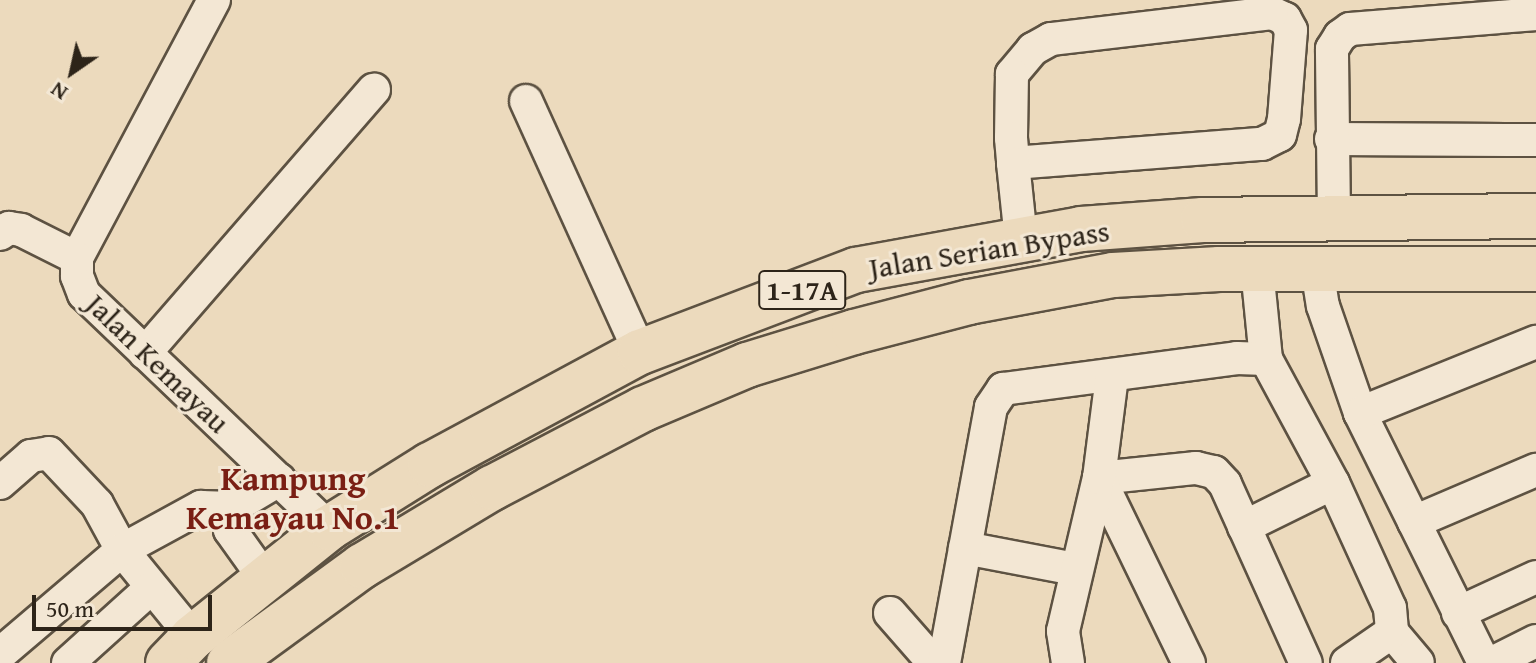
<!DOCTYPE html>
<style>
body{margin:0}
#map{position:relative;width:1536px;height:663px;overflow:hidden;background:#ecdabd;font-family:"Gentium Book Plus",serif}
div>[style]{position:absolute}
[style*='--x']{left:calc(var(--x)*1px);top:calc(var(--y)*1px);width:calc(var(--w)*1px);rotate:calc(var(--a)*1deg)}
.roads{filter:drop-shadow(2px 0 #5d5242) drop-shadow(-2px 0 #5d5242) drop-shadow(0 2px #5d5242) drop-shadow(0 -2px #5d5242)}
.minor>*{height:32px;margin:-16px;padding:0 16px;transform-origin:16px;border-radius:16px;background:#f3e7d4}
.highway>*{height:44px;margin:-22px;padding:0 22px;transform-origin:22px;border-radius:22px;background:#ecdabd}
span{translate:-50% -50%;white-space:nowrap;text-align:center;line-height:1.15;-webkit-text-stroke:6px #f3e7d4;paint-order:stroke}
.shield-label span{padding:2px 6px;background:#f3e7d4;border:2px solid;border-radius:6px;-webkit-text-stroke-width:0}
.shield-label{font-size:28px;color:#2d2419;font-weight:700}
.street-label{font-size:30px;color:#2d2419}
.quarter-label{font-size:34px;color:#7a1f14;font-weight:700}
.north{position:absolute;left:32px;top:32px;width:80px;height:80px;-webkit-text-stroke:6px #f3e7d4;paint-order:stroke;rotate:214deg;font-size:22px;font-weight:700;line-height:32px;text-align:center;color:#2d2419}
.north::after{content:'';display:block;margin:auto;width:28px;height:36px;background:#2d2419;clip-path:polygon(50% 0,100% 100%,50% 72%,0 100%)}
.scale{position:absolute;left:32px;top:595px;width:180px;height:36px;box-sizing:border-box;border:4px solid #2d2419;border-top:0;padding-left:10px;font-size:24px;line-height:28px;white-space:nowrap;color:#2d2419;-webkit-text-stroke:6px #f3e7d4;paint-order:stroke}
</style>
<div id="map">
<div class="roads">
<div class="minor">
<i style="--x:214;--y:0;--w:292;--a:118"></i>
<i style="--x:77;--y:258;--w:18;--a:90"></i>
<i style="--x:77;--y:276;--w:19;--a:69"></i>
<i style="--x:84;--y:294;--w:339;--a:43.7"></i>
<i style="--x:526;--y:101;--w:276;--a:65.6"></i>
<i style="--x:1331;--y:139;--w:205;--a:0.3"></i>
<i style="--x:1013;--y:163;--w:250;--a:-4.4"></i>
<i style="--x:1262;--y:144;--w:20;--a:-27"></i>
<i style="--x:1280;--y:135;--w:16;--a:-76"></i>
<i style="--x:1284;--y:119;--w:89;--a:-85.5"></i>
<i style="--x:1291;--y:30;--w:13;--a:-119"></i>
<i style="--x:1285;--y:19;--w:14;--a:-155"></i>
<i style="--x:1272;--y:13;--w:223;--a:173.3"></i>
<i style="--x:1051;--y:39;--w:21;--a:151"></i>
<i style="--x:1033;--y:49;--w:33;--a:130"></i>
<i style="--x:1012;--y:74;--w:64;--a:90.9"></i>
<i style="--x:1011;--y:138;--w:25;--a:85"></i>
<i style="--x:1013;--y:163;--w:76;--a:84"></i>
<i style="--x:1334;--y:218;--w:169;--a:-90.7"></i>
<i style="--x:1332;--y:49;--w:15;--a:-58"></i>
<i style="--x:1340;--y:36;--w:12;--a:-35"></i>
<i style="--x:1350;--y:29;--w:187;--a:-4.6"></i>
<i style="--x:0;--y:234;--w:11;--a:-34"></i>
<i style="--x:9;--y:228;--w:12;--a:9"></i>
<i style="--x:21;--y:230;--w:63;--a:26.6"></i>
<i style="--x:1257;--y:269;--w:90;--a:84.3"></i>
<i style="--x:1266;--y:359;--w:141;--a:61.6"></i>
<i style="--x:1333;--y:483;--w:137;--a:65.5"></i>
<i style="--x:1390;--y:608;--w:24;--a:85"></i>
<i style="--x:1392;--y:632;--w:40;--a:50"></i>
<i style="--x:1317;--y:269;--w:37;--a:81"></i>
<i style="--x:1323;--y:306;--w:113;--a:70.9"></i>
<i style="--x:1360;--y:413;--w:279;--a:63.6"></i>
<i style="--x:145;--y:353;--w:349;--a:-49"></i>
<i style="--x:1360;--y:413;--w:190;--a:-22"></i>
<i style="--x:1099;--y:478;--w:98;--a:-5.9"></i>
<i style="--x:1196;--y:468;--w:18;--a:13"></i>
<i style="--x:1214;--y:472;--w:16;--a:47"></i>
<i style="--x:1225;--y:484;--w:196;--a:65.7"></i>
<i style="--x:1099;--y:478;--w:206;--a:64.1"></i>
<i style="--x:0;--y:483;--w:41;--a:-41.1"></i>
<i style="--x:31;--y:456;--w:18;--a:-9"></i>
<i style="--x:49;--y:453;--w:70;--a:46.7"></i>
<i style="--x:97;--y:504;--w:52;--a:61.5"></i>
<i style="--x:122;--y:550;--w:112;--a:50.8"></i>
<i style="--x:1414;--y:522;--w:133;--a:-23.1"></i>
<i style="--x:1244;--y:527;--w:99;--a:-26.3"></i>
<i style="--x:965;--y:548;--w:112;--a:10.8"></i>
<i style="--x:265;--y:579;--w:60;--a:-125.5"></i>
<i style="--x:230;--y:530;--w:22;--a:-85"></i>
<i style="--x:232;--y:508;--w:55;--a:-30.8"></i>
<i style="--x:890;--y:613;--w:67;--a:48.7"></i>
<i style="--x:1458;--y:613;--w:86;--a:-24.8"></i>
<i style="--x:0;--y:654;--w:160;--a:-40.4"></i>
<i style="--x:122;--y:550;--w:90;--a:-28.6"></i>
<i style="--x:201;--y:507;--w:31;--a:2"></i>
<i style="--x:68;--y:663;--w:110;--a:-42.1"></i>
<i style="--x:944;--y:663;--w:260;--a:-79.6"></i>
<i style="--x:991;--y:407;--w:22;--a:-56"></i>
<i style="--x:1003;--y:389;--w:236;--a:-7.5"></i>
<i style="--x:1237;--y:358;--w:29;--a:2"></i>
<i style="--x:1068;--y:663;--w:32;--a:-99"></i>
<i style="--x:1063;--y:631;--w:157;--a:-76.8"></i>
<i style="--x:1099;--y:478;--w:102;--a:-82.7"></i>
<i style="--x:1347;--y:663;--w:55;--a:-34.6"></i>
<i style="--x:1492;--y:663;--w:49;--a:-26.6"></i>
</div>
<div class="highway">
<i style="--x:168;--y:663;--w:36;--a:-46"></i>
<i style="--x:193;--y:637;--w:174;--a:-38.7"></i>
<i style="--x:329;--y:528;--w:119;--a:-32"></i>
<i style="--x:430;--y:465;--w:238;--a:-28.3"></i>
<i style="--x:640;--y:352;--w:231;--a:-20.8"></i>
<i style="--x:856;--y:270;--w:229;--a:-10.3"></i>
<i style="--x:1081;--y:229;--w:122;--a:-4.2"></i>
<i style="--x:1203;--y:220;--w:333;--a:-0.7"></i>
<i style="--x:229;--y:663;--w:165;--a:-36.1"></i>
<i style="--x:362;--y:566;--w:152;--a:-31"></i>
<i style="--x:492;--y:488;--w:170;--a:-27.6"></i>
<i style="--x:643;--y:409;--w:113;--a:-22.9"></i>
<i style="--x:747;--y:365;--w:112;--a:-17.1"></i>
<i style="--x:854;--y:332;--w:119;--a:-14.6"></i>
<i style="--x:969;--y:302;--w:147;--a:-10.6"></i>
<i style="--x:1113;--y:275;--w:106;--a:-3.2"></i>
<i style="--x:1219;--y:269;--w:317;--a:0"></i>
</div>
</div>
<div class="shield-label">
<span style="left:802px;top:290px">1-17A</span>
</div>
<div class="street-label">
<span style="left:989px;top:249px;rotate:-9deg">Jalan Serian Bypass</span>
<span style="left:158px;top:363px;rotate:44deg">Jalan Kemayau</span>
</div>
<div class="quarter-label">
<span style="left:293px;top:497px">Kampung<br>Kemayau No.1</span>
</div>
<div class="north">N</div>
<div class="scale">50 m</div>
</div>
